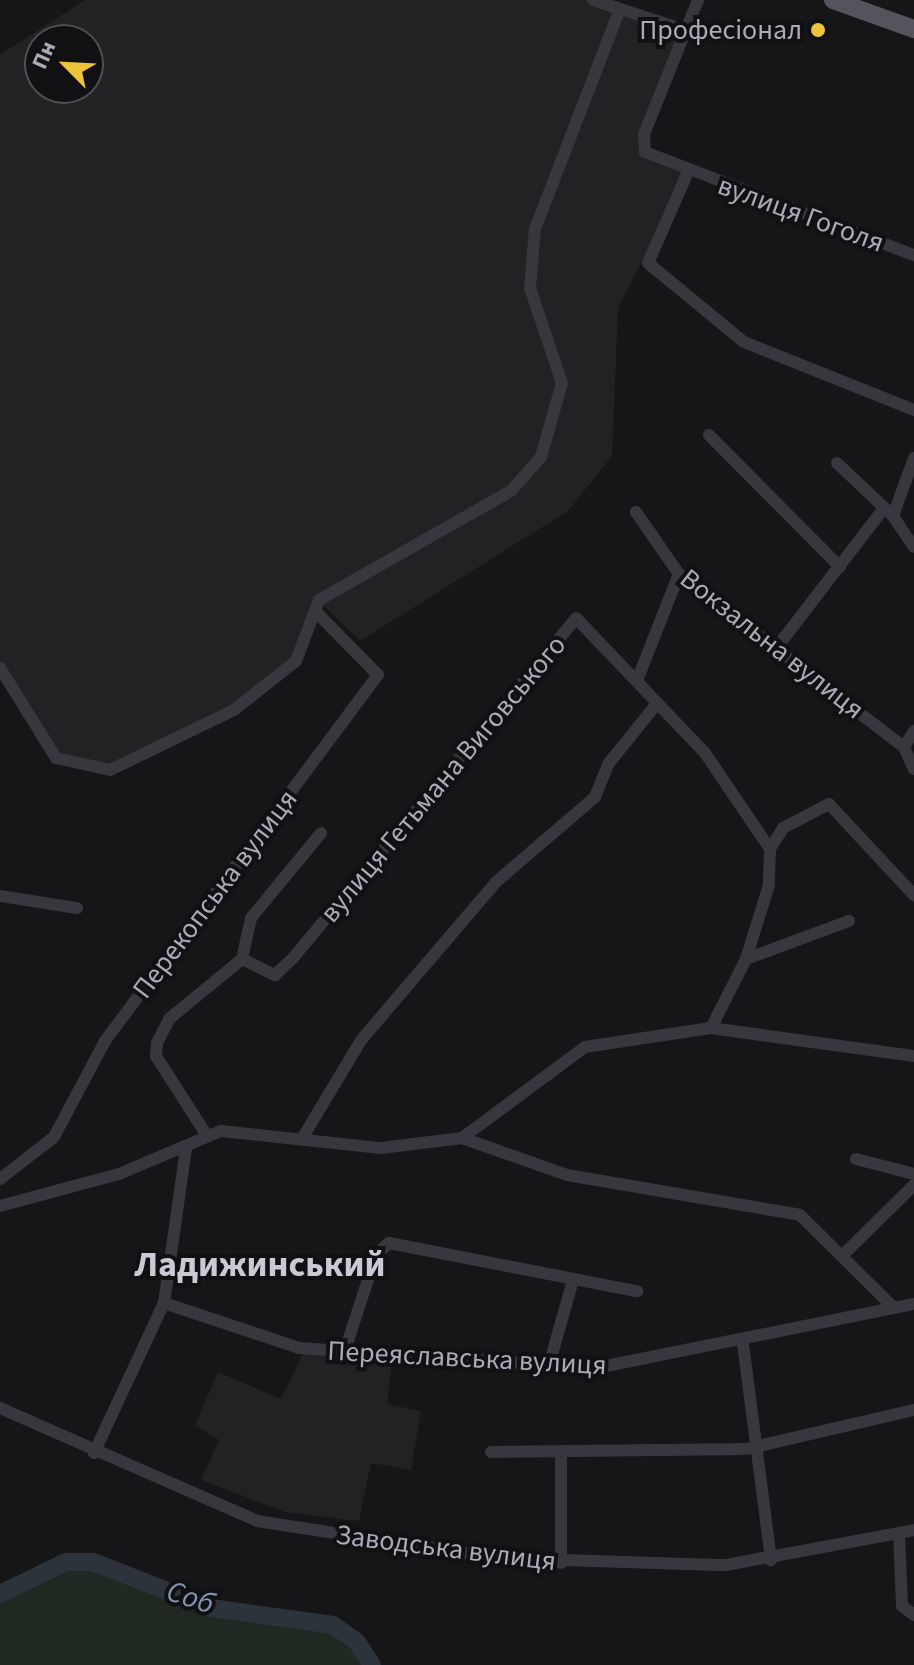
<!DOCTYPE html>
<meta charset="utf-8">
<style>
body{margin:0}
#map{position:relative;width:914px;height:1665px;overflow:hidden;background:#161618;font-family:"Source Sans 3",sans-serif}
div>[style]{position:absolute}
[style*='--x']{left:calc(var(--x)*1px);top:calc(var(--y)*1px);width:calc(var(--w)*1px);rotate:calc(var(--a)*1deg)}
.built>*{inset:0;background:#222225}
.green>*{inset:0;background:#202822}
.river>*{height:18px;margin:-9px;padding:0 9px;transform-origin:9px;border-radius:9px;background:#2d333b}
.minor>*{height:12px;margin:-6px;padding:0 6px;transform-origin:6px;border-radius:6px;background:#37373d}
.primary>*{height:18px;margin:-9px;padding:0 9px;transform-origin:9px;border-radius:9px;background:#53545c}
.dots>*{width:22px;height:22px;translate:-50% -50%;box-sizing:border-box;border:4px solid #111113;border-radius:50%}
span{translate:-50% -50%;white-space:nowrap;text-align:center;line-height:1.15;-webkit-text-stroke:8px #111113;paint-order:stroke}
.poi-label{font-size:28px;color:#a9abb7}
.right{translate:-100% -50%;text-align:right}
.street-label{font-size:28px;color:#a9abb7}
.water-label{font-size:30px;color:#8195b1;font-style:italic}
.district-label{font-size:36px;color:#c9cbd4;font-weight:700}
.north{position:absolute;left:24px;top:24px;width:80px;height:80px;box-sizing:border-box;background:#111113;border:2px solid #4e4f55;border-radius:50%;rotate:294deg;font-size:22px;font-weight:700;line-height:32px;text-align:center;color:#a9abb7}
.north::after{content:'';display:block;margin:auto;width:28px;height:36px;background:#ecc43a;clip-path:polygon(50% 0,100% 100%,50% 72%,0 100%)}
</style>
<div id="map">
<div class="built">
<i style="clip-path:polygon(evenodd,85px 0,596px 0,685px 30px,644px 134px,645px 152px,688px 172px,618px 308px,612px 456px,568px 511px,360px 641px,317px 599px,294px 659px,231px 708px,110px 767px,58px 756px,0 662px,0 55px,85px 0,40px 40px,88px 40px,88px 88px,40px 88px,40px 40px)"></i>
<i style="clip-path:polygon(303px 1353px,392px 1363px,387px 1404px,421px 1411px,411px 1470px,371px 1463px,359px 1521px,285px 1512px,201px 1480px,219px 1440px,195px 1425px,218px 1372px,281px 1399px)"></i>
</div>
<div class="green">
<i style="clip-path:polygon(66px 1562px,93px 1562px,230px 1612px,333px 1625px,357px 1642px,372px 1665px,0 1665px,0 1594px)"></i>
</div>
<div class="river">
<i style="--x:0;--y:1594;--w:73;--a:-25.9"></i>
<i style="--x:66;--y:1562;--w:27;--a:0"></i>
<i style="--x:93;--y:1562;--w:127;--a:21.3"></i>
<i style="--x:211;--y:1608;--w:123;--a:7.9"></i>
<i style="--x:333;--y:1625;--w:29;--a:35"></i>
<i style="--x:357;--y:1642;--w:27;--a:57"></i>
</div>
<div class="minor">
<i style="--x:593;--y:0;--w:97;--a:18.1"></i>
<i style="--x:698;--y:0;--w:144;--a:111.9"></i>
<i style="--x:644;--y:134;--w:18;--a:87"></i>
<i style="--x:645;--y:152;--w:288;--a:21"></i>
<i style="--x:688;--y:172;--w:99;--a:113.7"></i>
<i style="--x:648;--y:263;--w:124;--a:39.5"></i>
<i style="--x:744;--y:342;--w:183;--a:21.8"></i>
<i style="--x:709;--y:435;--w:186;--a:45.2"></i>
<i style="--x:837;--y:463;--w:77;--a:43.4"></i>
<i style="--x:893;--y:516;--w:37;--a:56"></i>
<i style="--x:636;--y:512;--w:75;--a:55.3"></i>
<i style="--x:679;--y:574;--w:284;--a:37.6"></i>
<i style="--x:904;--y:747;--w:24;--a:66"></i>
<i style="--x:893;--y:516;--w:62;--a:-70.1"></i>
<i style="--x:774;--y:651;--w:180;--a:-52.4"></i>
<i style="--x:0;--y:668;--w:106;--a:58.1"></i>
<i style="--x:56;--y:758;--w:55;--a:12.5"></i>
<i style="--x:110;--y:770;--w:138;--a:-25.8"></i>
<i style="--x:234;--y:710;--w:79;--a:-38.3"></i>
<i style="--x:296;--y:661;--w:65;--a:-69.3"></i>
<i style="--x:319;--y:600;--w:221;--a:-29.6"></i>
<i style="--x:511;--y:491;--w:45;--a:-48.6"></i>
<i style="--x:541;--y:457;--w:77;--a:-74.2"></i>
<i style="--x:562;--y:383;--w:100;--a:-108.6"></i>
<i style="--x:530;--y:288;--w:59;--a:-85.2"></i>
<i style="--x:535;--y:229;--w:236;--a:-68.9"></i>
<i style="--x:638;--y:678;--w:112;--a:-68.5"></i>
<i style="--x:904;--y:747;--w:19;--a:-58"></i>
<i style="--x:770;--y:849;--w:25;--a:-58"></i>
<i style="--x:783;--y:828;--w:52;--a:-27.6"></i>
<i style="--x:829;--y:804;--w:125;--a:47"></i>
<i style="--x:0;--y:896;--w:78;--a:8.9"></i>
<i style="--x:242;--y:959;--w:37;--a:26"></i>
<i style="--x:275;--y:975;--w:25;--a:-43"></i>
<i style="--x:293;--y:958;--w:442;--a:-50.2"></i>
<i style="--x:576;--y:618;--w:187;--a:46.3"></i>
<i style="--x:705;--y:753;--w:116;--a:55.9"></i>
<i style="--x:770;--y:849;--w:36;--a:92"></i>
<i style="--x:769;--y:885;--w:77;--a:107.3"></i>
<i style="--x:746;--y:959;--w:77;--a:116.9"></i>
<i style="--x:746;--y:959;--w:110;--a:-20.3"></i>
<i style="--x:206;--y:1134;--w:93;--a:-122.7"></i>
<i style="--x:156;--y:1056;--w:13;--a:-86"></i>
<i style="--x:157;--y:1043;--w:27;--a:-63"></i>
<i style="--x:169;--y:1019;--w:94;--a:-39.4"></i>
<i style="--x:242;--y:959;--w:42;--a:-77.6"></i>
<i style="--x:251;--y:918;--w:110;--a:-50.5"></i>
<i style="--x:303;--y:1137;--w:114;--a:-59"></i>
<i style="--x:362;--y:1039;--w:206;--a:-49.5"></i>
<i style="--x:496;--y:882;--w:130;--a:-40.6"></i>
<i style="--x:595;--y:797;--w:37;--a:-68"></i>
<i style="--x:609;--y:763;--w:73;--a:-51.1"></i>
<i style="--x:462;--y:1138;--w:111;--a:19.4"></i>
<i style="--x:567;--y:1175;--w:236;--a:9.7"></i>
<i style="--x:800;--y:1215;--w:132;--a:44.7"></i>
<i style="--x:856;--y:1159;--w:60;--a:14.5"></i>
<i style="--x:0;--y:1179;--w:68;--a:-37.9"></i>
<i style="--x:54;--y:1137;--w:109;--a:-62"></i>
<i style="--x:105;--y:1041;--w:457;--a:-53.3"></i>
<i style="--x:378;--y:675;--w:90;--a:-134.5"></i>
<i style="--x:0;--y:1206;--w:123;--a:-15.1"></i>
<i style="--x:119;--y:1174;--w:111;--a:-22.9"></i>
<i style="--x:221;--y:1131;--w:161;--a:6.1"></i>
<i style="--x:381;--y:1148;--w:82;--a:-7"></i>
<i style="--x:462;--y:1138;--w:153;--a:-36.5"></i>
<i style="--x:585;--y:1047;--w:127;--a:-8.6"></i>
<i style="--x:711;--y:1028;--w:205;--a:7.9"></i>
<i style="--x:845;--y:1253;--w:97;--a:-44.6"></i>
<i style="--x:164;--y:1303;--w:142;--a:18.4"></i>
<i style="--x:299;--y:1348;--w:298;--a:3.9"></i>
<i style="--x:596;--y:1368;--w:324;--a:-11.4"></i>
<i style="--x:743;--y:1344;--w:218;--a:82.6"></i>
<i style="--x:344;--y:1353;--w:103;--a:-71.9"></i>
<i style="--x:376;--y:1255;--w:18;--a:-43"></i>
<i style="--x:389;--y:1243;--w:253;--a:11"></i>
<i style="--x:549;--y:1365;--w:88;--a:-74.2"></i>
<i style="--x:0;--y:1408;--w:281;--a:23.7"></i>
<i style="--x:257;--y:1521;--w:243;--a:8.8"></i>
<i style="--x:497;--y:1558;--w:229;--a:1.8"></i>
<i style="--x:726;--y:1565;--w:191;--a:-10.5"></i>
<i style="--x:491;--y:1452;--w:255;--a:-0.7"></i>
<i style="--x:746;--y:1449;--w:172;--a:-13.1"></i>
<i style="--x:94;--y:1453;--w:166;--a:-65"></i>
<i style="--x:164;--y:1303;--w:157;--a:-81.9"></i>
<i style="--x:561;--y:1453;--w:110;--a:90"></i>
<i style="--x:899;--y:1534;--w:72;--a:87.6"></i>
<i style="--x:902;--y:1606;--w:15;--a:37"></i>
</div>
<div class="primary">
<i style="--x:833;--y:0;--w:86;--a:19.7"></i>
</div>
<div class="dots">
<i style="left:818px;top:30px;background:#ecc43a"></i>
</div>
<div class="poi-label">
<span class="right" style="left:802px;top:30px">Професіонал</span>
</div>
<div class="street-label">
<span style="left:801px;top:214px;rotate:20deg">вулиця Гоголя</span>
<span style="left:772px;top:644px;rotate:38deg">Вокзальна вулиця</span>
<span style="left:443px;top:779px;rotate:-50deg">вулиця Гетьмана Виговського</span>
<span style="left:215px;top:894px;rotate:-53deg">Перекопська вулиця</span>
<span style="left:467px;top:1358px;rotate:3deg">Переяславська вулиця</span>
<span style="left:446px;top:1548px;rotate:7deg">Заводська вулиця</span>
</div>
<div class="water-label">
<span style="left:190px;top:1598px;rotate:18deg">Соб</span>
</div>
<div class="district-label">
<span style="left:260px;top:1265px">Ладижинський</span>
</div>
<div class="north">Пн</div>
</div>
